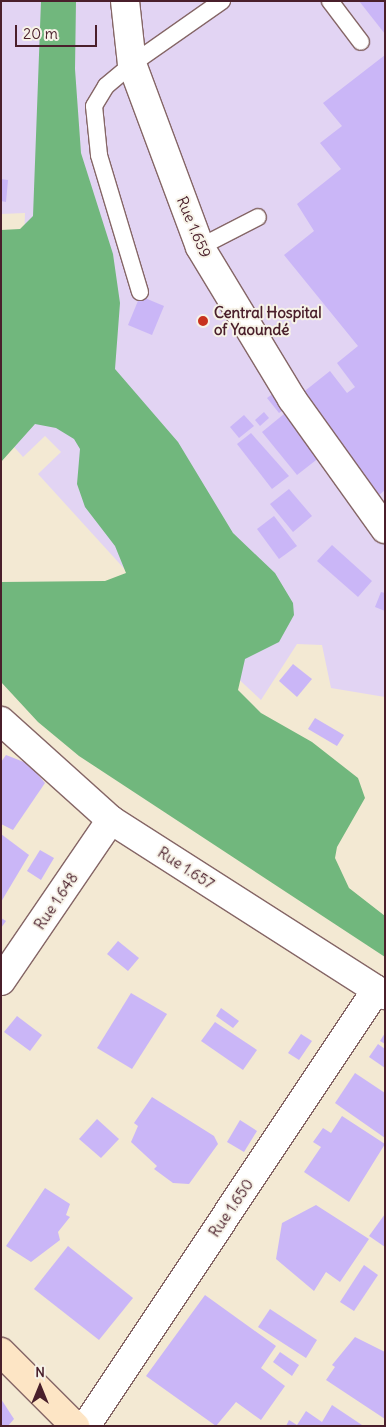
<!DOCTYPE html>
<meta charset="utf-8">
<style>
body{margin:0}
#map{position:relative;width:386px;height:1427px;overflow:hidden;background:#f3e9d3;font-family:Delius,sans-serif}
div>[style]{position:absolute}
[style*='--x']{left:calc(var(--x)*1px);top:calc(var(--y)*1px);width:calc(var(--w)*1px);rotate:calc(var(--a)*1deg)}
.built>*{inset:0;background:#e2d4f3}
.forest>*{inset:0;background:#71b77d}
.building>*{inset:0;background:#cab6f7}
.roads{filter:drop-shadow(1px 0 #856666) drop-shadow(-1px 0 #856666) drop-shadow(0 1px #856666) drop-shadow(0 -1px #856666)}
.lane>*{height:16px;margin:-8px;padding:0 8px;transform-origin:8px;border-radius:8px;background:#fff}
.street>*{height:28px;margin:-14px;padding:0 14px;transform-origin:14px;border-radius:14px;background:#fff}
.secondary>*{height:28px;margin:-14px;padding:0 14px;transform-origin:14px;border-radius:14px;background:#fde5c5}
.dots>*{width:14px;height:14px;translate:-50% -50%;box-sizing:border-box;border:2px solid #f7f3e8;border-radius:50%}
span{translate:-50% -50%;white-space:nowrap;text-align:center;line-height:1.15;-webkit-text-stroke:4px #f7f3e8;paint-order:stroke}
.street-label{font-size:15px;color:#4a1f2b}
.poi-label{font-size:15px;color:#4a1f2b;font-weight:700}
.left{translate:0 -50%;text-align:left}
.frame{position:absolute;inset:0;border:2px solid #4a1f2b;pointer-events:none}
.north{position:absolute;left:15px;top:1362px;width:50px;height:50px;-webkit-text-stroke:4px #f7f3e8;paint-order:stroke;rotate:0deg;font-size:14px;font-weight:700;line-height:20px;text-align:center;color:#4a1f2b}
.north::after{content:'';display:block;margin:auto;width:18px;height:22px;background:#4a1f2b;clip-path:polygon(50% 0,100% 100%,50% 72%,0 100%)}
.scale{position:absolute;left:15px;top:25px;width:82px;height:22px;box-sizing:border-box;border:2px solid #4a1f2b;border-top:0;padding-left:6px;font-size:15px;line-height:18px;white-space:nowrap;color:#4a1f2b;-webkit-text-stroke:4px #f7f3e8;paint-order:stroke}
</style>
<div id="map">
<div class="built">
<i style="clip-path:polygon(1px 1px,385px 1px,385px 697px,331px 688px,322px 645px,297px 644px,261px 700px,150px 597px,38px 474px,61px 452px,45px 436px,23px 457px,7px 439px,18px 429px,25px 213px,1px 214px)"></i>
</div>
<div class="forest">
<i style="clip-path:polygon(41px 1px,76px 1px,75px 69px,81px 153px,113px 254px,120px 303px,115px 369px,178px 442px,233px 533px,275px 573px,293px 603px,294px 615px,279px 642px,245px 659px,238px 690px,261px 713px,312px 742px,358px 778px,365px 798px,337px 847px,335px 858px,349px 888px,385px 916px,385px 957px,79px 756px,38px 722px,1px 682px,1px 582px,105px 581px,126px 573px,115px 546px,85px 507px,77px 484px,80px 449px,74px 439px,56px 428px,35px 424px,1px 462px,1px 230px,20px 229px,33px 216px)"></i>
</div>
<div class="building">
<i style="clip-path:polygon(359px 1px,385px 1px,385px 34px)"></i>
<i style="clip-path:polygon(385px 55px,385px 490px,378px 496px,301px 394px,330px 371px,347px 393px,355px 387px,337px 363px,358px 346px,284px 255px,314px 231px,297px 204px,341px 169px,320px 143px,342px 126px,323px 103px)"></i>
<i style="clip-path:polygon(1px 179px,8px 180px,6px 202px,1px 201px)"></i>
<i style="clip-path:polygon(140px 296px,164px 306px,152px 335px,128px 325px)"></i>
<i style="clip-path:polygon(274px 393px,286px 408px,279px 413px,267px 398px)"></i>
<i style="clip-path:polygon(264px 412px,269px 418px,260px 426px,255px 420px)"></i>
<i style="clip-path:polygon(284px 414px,320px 457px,297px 475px,262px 432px)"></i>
<i style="clip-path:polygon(244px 415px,254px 426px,239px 438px,230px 427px)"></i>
<i style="clip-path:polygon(251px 433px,289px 476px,272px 489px,237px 444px)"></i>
<i style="clip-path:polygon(289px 489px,312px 516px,293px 532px,270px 504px)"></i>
<i style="clip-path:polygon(274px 516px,297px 546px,279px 559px,257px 529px)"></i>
<i style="clip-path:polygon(332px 545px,372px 581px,358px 597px,317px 561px)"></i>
<i style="clip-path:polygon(381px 592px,385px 593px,385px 611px,375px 607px)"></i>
<i style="clip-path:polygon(293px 664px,312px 679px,297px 697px,279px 681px)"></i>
<i style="clip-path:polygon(315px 718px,344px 735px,337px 746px,308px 729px)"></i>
<i style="clip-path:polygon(6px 755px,29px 764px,45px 783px,13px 830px,1px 824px,1px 762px)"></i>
<i style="clip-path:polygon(1px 834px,29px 855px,1px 902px)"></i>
<i style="clip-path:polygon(40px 850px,54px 858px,41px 880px,27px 871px)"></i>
<i style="clip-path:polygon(1px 918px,6px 921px,1px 928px)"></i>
<i style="clip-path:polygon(118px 941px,139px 958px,128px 971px,107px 954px)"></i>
<i style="clip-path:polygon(131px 993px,167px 1014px,132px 1069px,97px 1048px)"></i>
<i style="clip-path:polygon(221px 1008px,239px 1021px,233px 1028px,216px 1016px)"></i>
<i style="clip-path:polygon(17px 1016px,42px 1035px,30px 1051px,4px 1032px)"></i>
<i style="clip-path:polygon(215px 1022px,257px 1050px,243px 1070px,201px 1041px)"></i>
<i style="clip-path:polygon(385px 1033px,385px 1044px,380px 1041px)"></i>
<i style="clip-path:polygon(301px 1034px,312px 1041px,299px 1060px,288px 1053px)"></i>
<i style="clip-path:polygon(378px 1044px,385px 1049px,385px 1068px,369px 1057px)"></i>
<i style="clip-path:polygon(355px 1073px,385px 1093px,385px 1138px,335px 1103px)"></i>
<i style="clip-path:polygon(152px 1097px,214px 1136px,218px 1144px,189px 1184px,173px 1183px,154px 1169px,157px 1166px,131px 1142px,138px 1126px,134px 1123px)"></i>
<i style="clip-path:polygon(342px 1116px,385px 1144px,349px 1202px,304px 1172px,321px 1147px,313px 1142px,323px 1128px,331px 1133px)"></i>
<i style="clip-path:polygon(97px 1119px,119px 1139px,101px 1158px,79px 1139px)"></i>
<i style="clip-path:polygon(240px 1120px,257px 1131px,244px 1152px,227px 1142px)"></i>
<i style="clip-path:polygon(45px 1188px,70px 1204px,66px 1215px,70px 1217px,58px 1232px,60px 1240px,31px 1262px,6px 1246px)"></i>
<i style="clip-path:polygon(316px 1205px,369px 1239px,340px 1282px,326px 1272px,314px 1291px,276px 1259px,282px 1223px)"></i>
<i style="clip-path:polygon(385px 1214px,385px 1247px,369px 1236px)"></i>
<i style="clip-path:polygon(68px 1246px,133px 1298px,99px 1340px,34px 1289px)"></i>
<i style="clip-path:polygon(364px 1265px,378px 1275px,354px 1311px,340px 1302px)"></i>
<i style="clip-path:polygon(205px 1295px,276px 1346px,261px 1368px,285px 1386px,261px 1420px,236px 1402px,216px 1426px,146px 1376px)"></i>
<i style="clip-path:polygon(270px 1309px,317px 1340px,306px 1358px,258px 1327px)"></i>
<i style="clip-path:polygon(355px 1337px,385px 1352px,385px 1419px,326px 1380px,335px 1367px,332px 1365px)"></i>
<i style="clip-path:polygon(280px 1352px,299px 1365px,292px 1376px,273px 1362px)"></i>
<i style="clip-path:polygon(1px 1399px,14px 1419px,8px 1426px,1px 1426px)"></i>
<i style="clip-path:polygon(332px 1405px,362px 1425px,286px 1426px,289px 1420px,297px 1425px,306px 1411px,322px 1422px)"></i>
</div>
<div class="roads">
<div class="lane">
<i style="--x:330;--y:1;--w:51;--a:52.9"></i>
<i style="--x:200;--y:247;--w:65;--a:-27.3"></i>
<i style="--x:140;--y:292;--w:143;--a:-106.7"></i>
<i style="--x:99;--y:155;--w:49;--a:-95.8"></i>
<i style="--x:94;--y:106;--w:23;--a:-59"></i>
<i style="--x:106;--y:86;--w:34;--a:-40"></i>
<i style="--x:132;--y:64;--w:110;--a:-35"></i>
</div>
<div class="street">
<i style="--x:125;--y:1;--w:63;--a:83.7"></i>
<i style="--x:132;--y:64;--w:195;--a:69.6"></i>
<i style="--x:200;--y:247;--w:178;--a:58.8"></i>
<i style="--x:292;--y:399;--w:160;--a:54.4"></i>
<i style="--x:1;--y:721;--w:148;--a:42"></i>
<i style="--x:111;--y:820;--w:325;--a:32.6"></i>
<i style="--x:1;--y:981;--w:195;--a:-55.7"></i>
<i style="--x:86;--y:1426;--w:524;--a:-56.37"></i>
</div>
<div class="secondary">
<i style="--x:1;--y:1352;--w:105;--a:45"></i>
</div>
</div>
<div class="dots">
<i style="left:203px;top:321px;background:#c8321e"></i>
</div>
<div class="street-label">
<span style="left:194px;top:227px;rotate:67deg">Rue 1.659</span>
<span style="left:186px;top:868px;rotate:33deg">Rue 1.657</span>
<span style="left:56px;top:901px;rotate:-56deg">Rue 1.648</span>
<span style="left:231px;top:1208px;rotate:-56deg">Rue 1.650</span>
</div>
<div class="poi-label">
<span class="left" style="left:214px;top:321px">Central Hospital<br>of Yaoundé</span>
</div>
<div class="frame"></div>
<div class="north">N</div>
<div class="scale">20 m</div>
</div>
